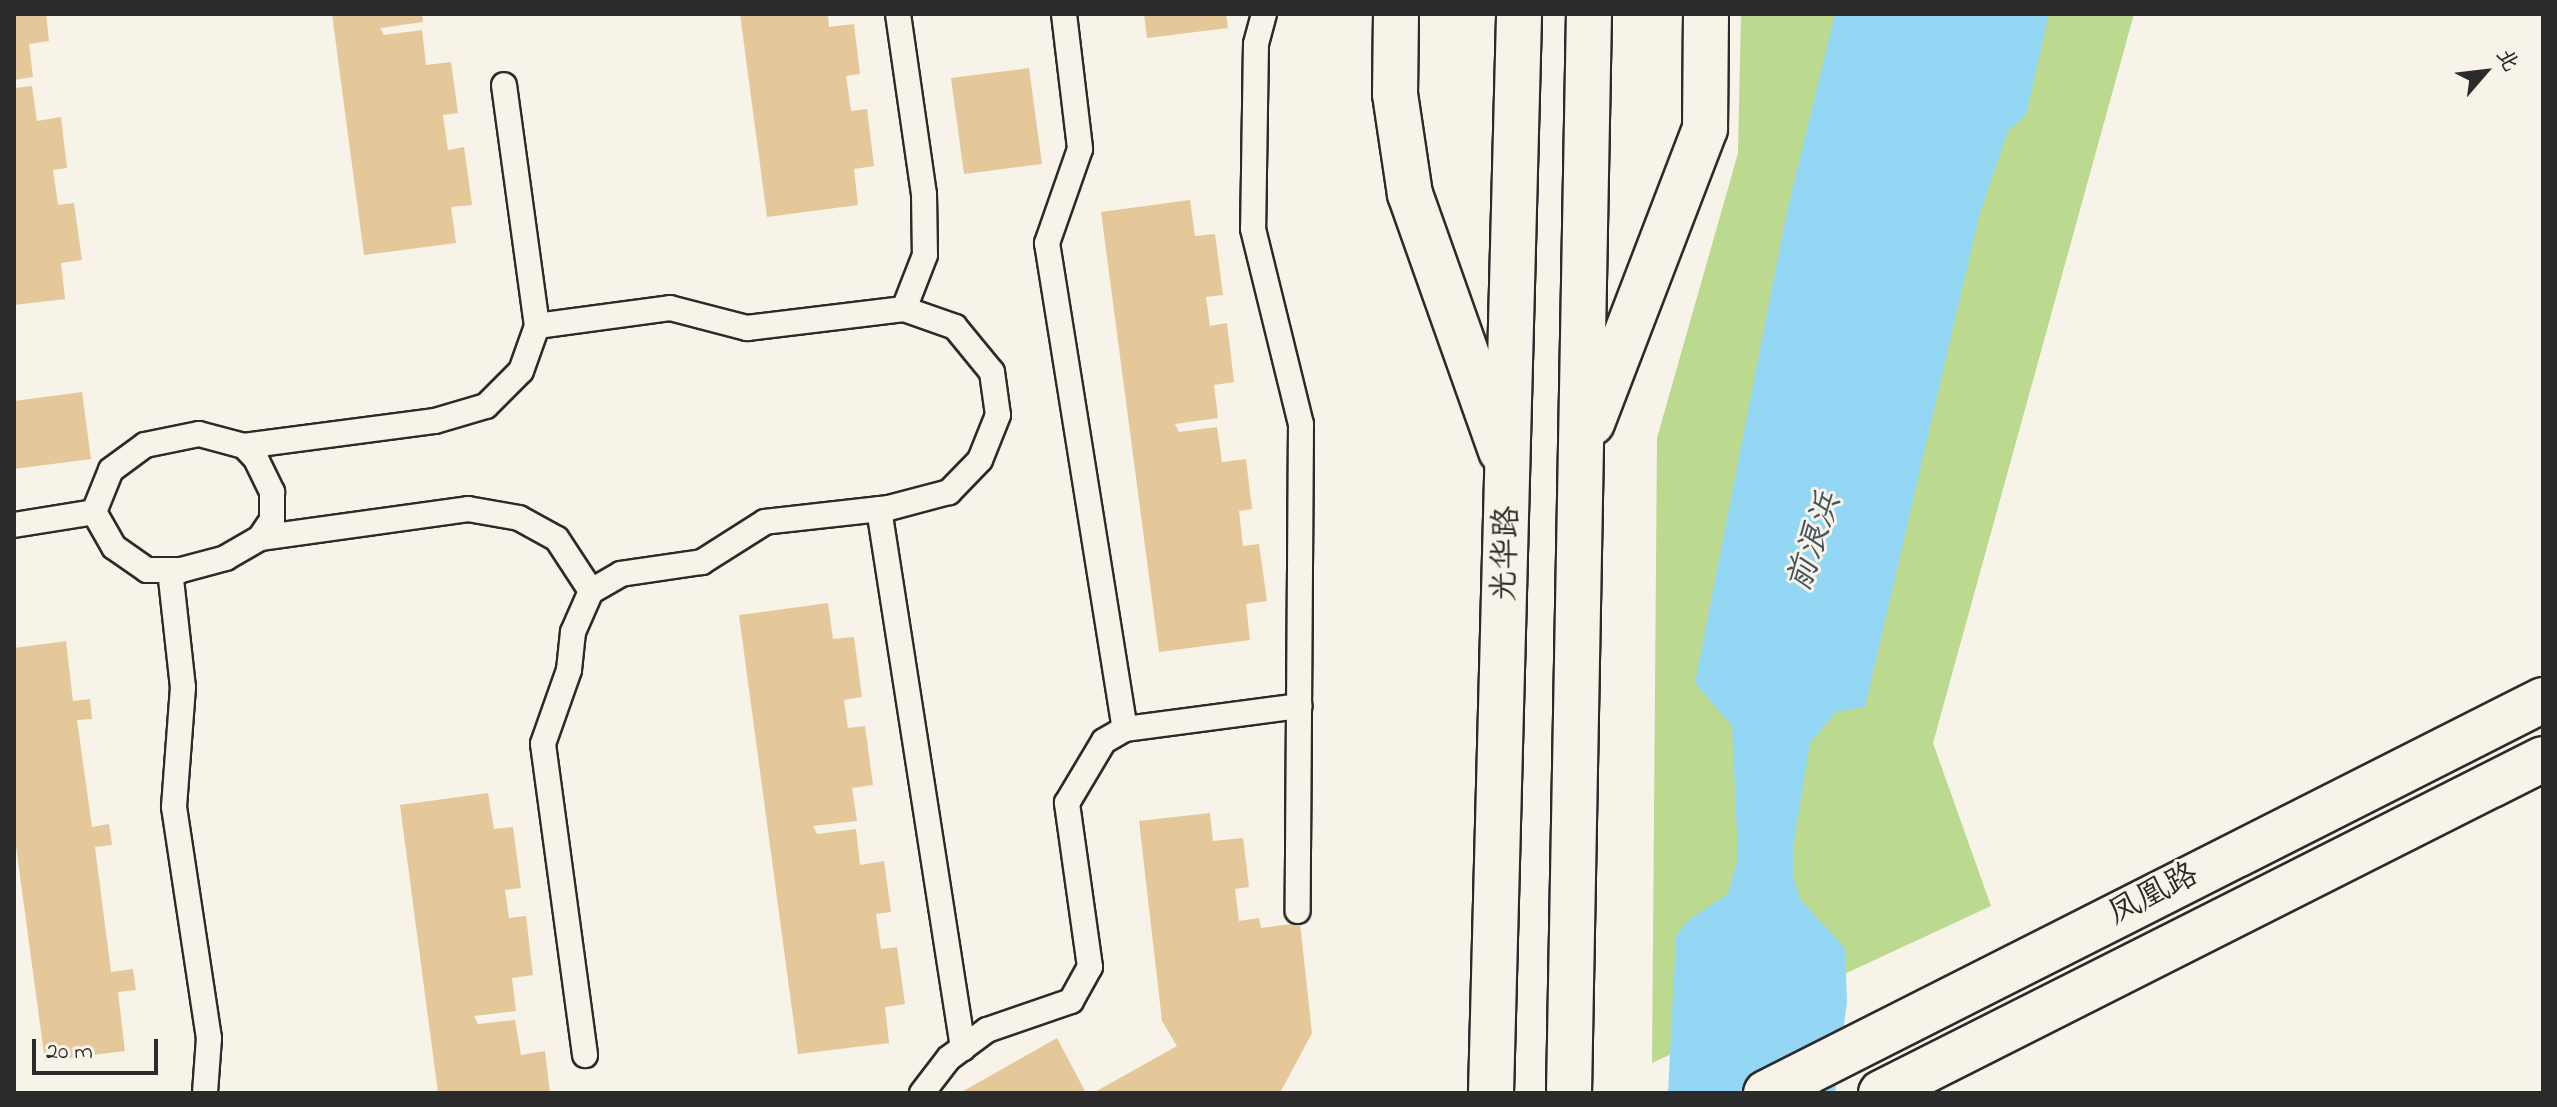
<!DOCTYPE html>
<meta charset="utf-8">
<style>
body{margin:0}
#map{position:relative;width:2557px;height:1107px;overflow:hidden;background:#f7f3e8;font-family:"Indie Flower","LXGW WenKai TC",sans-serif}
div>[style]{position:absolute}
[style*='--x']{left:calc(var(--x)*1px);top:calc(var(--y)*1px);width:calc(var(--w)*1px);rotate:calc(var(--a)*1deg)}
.green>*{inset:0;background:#bcd990}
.water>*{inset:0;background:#93d7f5}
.building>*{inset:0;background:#e5c899}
.roads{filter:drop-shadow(2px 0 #2b2b2b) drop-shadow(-2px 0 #2b2b2b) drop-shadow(0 2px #2b2b2b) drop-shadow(0 -2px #2b2b2b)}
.lane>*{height:24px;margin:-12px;padding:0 12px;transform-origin:12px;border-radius:12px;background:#f7f3e8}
.secondary>*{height:44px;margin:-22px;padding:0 22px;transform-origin:22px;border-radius:22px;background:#f7f3e8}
span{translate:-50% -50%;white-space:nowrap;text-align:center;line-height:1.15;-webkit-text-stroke:6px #f7f3e8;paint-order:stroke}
.street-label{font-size:32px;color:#2b2b2b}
.water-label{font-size:34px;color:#45565e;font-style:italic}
.frame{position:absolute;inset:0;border:16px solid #2b2b2b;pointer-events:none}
.north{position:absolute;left:2445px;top:32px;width:80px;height:80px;-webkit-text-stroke:6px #f7f3e8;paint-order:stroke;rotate:62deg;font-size:22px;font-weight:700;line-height:32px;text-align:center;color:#2b2b2b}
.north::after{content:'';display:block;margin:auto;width:28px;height:36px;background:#2b2b2b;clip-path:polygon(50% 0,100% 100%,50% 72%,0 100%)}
.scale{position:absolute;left:32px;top:1039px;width:126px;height:36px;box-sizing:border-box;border:4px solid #2b2b2b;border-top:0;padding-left:10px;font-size:24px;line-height:28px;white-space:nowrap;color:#2b2b2b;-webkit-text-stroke:6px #f7f3e8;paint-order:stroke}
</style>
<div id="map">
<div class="green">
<i style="clip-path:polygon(1741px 14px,2134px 14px,1933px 743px,1991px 906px,1652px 1063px,1657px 438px,1738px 153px)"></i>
</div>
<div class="water">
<i style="clip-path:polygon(1835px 14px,2049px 14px,2026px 114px,2008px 131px,1979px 216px,1865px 707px,1836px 712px,1810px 743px,1793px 847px,1793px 874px,1800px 899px,1845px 948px,1847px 1002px,1835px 1093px,1668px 1093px,1676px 936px,1687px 921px,1728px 894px,1738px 856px,1732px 726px,1695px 683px,1787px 211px)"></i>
</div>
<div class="building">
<i style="clip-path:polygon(14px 14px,46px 14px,49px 41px,29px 44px,33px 77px,14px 80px)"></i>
<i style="clip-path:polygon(332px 14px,422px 14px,423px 22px,380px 28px,384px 35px,422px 30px,426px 65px,451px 62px,458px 113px,443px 115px,448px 150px,464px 147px,472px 205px,451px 207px,456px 243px,364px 255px)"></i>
<i style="clip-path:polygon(740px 14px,828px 14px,829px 27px,854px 24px,860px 74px,846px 76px,851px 111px,867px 109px,874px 166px,854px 169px,858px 205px,767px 217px)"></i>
<i style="clip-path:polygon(1144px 14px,1226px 14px,1228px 28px,1147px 38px)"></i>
<i style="clip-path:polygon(1029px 68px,1042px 164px,964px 174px,951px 78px)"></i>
<i style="clip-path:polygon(32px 86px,37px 121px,61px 117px,67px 168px,53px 170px,58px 205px,74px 203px,82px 260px,61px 263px,65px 299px,14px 305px,14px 88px)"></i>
<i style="clip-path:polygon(1190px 200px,1195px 236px,1215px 234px,1223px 295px,1206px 297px,1210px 326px,1227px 323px,1234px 382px,1214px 385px,1218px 418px,1175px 424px,1179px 432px,1217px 427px,1222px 462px,1246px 459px,1252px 509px,1239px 511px,1243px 546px,1259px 544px,1267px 601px,1246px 604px,1250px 640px,1159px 652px,1101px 212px)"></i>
<i style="clip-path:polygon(82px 392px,91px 459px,14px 469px,14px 401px)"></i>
<i style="clip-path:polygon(828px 603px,833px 639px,854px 637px,862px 697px,844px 700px,848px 728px,865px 726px,873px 785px,852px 788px,857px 821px,813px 826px,817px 834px,856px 829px,860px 865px,884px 861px,891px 912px,876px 914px,881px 949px,897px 947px,905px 1004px,885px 1007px,889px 1043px,798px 1054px,739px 615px)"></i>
<i style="clip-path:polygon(66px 641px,73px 701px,90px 699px,92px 719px,77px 720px,92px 827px,109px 824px,112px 845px,95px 847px,111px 972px,133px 969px,136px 990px,118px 992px,125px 1051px,45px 1061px,14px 832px,14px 648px)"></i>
<i style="clip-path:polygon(488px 793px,494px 829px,513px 827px,521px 888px,505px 890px,509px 918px,526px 916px,533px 975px,512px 978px,516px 1011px,474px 1016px,478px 1024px,515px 1020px,521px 1055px,545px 1051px,550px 1093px,438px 1093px,400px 805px)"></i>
<i style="clip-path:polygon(1210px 813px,1213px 841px,1243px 838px,1249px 887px,1235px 889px,1239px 921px,1259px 918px,1261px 928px,1300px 923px,1312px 1033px,1280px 1093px,1093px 1093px,1177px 1046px,1162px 1021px,1139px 821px)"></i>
<i style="clip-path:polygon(1057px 1038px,1086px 1093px,960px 1093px)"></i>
</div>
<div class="roads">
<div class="lane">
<i style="--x:898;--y:14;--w:182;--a:81.8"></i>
<i style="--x:924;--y:194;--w:61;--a:89.1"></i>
<i style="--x:925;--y:255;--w:58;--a:111.3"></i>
<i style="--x:1064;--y:14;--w:136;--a:83.2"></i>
<i style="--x:1080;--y:149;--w:100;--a:109.3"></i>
<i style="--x:1047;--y:243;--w:492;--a:80.9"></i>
<i style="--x:1264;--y:14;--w:31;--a:105"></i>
<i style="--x:1256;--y:44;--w:185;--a:90.9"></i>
<i style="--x:1253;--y:229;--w:201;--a:76.2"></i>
<i style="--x:1301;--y:424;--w:487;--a:90.4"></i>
<i style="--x:537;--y:326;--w:134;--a:-7.7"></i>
<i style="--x:670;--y:308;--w:80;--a:14.6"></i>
<i style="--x:747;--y:328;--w:158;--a:-6.9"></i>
<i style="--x:904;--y:309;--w:54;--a:19.4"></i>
<i style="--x:955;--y:327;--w:58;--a:50.6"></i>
<i style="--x:992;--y:372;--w:43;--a:82.1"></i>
<i style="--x:998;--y:415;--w:48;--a:111.8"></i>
<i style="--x:980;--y:460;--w:45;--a:134.1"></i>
<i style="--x:949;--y:492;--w:62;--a:165.1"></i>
<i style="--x:889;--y:508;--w:125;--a:173.6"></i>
<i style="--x:765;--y:522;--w:75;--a:147.6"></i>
<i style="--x:702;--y:562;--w:82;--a:171.6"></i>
<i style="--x:621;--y:574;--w:34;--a:150"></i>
<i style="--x:591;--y:591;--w:45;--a:113.7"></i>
<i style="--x:573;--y:632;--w:38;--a:96"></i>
<i style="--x:569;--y:670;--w:78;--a:109.4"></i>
<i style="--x:543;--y:744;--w:314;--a:82.3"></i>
<i style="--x:199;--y:434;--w:47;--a:14.9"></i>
<i style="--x:244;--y:446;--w:18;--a:47"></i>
<i style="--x:256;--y:459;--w:37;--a:64"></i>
<i style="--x:272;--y:492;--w:28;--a:90"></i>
<i style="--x:272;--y:520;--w:22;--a:124"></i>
<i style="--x:260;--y:538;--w:39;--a:150"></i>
<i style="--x:226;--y:558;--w:47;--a:165.1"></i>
<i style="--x:181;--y:570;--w:34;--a:180"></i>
<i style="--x:147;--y:570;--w:40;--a:-145.1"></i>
<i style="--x:114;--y:547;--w:40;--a:-119.7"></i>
<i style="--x:94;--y:512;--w:45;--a:-68"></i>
<i style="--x:111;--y:470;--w:42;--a:-36.3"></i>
<i style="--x:145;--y:445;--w:55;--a:-11.5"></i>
<i style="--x:244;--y:446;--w:193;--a:-7.5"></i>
<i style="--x:435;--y:421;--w:53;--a:-16.4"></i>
<i style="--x:486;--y:406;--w:49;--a:-45"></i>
<i style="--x:521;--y:371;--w:48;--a:-70.4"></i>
<i style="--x:537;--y:326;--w:243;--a:-97.8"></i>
<i style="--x:879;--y:509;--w:546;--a:81.14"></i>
<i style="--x:14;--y:525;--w:81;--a:-9.2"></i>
<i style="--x:260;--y:538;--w:210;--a:-7.9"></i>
<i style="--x:468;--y:509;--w:52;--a:10"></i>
<i style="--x:519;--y:518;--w:43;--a:28.9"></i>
<i style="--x:557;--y:539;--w:62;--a:56.8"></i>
<i style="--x:170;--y:570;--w:118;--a:83.7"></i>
<i style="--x:183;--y:687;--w:120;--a:94.3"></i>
<i style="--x:174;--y:807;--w:234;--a:81.4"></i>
<i style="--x:209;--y:1038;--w:55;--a:94.2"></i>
<i style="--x:922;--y:1093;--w:44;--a:-52.4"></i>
<i style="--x:949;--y:1058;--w:47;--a:-36.4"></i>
<i style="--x:987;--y:1030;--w:89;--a:-19"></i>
<i style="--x:1071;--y:1001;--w:39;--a:-61"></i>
<i style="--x:1090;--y:967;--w:166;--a:-98"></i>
<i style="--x:1067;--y:803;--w:72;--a:-59.2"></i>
<i style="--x:1104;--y:741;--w:24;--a:-30"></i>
<i style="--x:1125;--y:729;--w:176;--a:-7.5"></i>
</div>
<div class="secondary">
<i style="--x:1396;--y:14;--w:80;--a:90.7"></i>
<i style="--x:1395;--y:94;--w:101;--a:81.5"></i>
<i style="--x:1410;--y:194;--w:273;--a:70.5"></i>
<i style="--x:1592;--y:423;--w:315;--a:-69"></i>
<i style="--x:1705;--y:129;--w:115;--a:-89.5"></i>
<i style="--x:1491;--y:1093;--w:1079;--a:-88.51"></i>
<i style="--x:1569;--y:1093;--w:1079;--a:-88.94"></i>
<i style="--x:1766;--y:1093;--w:871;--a:-26.83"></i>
<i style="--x:1881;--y:1093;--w:741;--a:-26.77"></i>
</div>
</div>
<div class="street-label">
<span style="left:1508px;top:554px;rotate:-88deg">光华路</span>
<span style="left:2154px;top:896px;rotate:-27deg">凤凰路</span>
</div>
<div class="water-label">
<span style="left:1816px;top:543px;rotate:-71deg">前浪浜</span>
</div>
<div class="frame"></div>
<div class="north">北</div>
<div class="scale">20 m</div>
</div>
